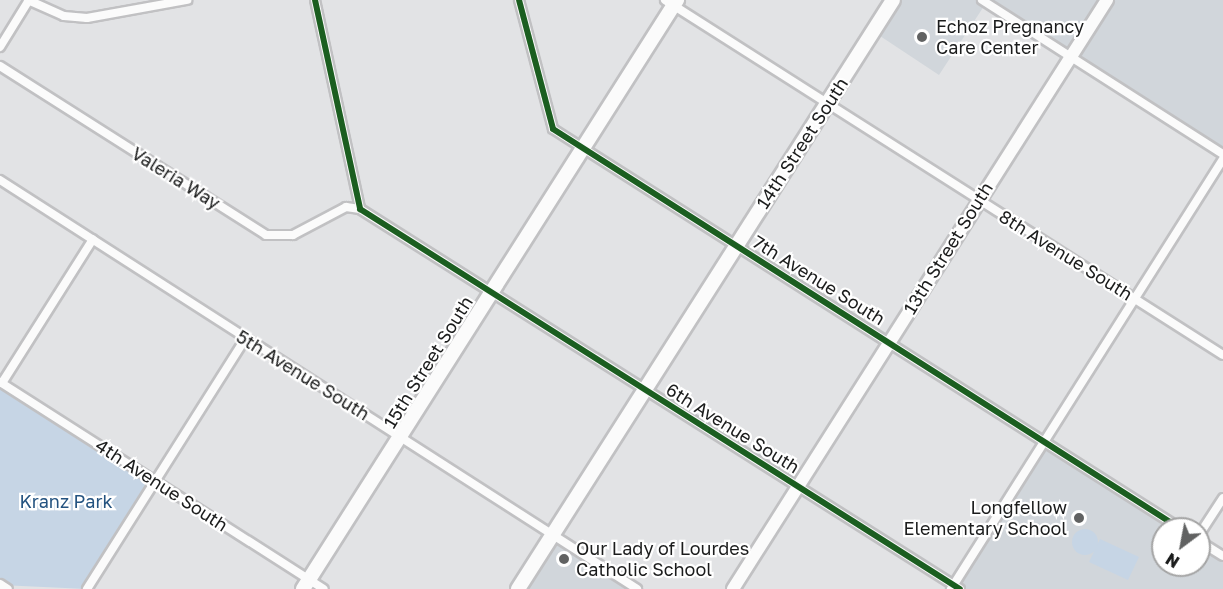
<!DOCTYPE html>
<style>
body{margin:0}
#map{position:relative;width:1223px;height:589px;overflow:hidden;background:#e2e3e5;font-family:"Golos Text",sans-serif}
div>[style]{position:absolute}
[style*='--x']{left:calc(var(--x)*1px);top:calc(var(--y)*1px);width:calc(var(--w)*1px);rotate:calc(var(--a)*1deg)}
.built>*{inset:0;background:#d1d6db}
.green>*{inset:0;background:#c6d5e5}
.round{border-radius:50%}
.roads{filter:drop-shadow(2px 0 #c1c1c3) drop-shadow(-2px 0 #c1c1c3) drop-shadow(0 2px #c1c1c3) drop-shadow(0 -2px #c1c1c3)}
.street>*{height:8px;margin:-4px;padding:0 4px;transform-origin:4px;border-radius:4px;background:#fbfbfb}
.secondary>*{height:12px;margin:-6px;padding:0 6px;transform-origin:6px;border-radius:6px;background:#fbfbfb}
.primary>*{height:14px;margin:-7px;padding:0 7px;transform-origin:7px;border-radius:7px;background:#fbfbfb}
.cycleway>*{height:6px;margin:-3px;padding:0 3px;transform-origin:3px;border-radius:3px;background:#1b5e20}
.dots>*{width:16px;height:16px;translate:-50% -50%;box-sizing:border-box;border:3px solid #fff;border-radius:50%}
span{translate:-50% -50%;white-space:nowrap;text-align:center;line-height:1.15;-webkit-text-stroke:4.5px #fff;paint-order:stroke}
.poi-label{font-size:18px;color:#1b1c1c}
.left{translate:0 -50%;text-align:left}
.right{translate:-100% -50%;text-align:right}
.street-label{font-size:18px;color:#1b1c1c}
.park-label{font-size:18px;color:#245380}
.north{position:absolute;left:1151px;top:517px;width:60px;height:60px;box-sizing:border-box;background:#fff;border:2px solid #a4a4a4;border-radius:50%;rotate:212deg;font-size:16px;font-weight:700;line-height:24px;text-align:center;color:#1b1c1c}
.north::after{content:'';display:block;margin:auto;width:21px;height:27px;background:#616262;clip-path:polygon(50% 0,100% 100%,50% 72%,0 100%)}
</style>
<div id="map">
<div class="built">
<i style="clip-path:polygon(893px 0,1223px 0,1223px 154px,986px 3px,939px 75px,874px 32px)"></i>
<i style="clip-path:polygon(1043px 442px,1181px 529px,1163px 529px,1163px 565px,1199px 565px,1199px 541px,1223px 556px,1223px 589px,960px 589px,953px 585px)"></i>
<i style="clip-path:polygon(552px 535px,637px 589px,518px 589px)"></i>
</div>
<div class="green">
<i style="clip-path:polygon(0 383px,155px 481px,87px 589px,0 585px)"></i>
<i class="round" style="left:1072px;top:529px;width:26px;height:26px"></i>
<i style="clip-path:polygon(1100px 539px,1139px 557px,1128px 580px,1089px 562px)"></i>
</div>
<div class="roads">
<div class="street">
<i style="--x:28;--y:0;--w:39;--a:24"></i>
<i style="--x:64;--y:16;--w:23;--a:5"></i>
<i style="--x:87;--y:18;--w:102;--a:-10.2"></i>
<i style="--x:315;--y:0;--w:214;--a:77.8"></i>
<i style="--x:360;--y:209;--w:710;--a:32.35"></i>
<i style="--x:519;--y:0;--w:133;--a:75.2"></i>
<i style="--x:553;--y:129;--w:745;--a:32.49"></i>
<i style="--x:665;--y:0;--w:661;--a:32.46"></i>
<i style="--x:982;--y:0;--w:286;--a:32.6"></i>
<i style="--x:0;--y:47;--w:55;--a:-58.3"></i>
<i style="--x:0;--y:66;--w:315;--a:32.4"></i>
<i style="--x:266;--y:235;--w:27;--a:0"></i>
<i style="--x:293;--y:235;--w:60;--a:-27.8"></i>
<i style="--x:346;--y:207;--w:14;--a:8"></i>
<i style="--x:0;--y:180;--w:757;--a:32.7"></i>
<i style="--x:0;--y:382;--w:384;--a:32.6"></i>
<i style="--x:2;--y:383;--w:170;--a:-57.7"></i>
<i style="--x:1199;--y:535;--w:44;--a:-57"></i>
<i style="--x:1199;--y:541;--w:28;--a:32"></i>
<i style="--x:0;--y:584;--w:9;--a:32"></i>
<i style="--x:87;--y:589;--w:296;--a:-57.7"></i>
<i style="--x:951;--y:589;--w:509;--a:-57.68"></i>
</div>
<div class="secondary">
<i style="--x:733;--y:589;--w:698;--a:-57.59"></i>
</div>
<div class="primary">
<i style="--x:303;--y:589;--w:698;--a:-57.59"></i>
<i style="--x:518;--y:589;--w:698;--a:-57.52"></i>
</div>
</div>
<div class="cycleway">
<i style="--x:315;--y:0;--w:214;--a:77.8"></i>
<i style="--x:360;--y:209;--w:710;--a:32.35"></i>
<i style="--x:519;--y:0;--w:133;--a:75.2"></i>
<i style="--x:553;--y:129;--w:745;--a:32.49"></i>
</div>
<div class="dots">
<i style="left:922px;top:37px;background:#616262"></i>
<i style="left:1079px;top:518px;background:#616262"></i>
<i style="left:564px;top:559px;background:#616262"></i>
</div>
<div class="poi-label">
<span class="left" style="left:936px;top:37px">Echoz Pregnancy<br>Care Center</span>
<span class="right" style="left:1067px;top:518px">Longfellow<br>Elementary School</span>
<span class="left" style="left:576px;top:559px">Our Lady of Lourdes<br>Catholic School</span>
</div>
<div class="street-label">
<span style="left:802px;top:143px;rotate:-57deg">14th Street South</span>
<span style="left:176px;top:178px;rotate:32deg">Valeria Way</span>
<span style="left:948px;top:248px;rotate:-58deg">13th Street South</span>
<span style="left:1066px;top:255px;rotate:32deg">8th Avenue South</span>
<span style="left:819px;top:280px;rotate:32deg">7th Avenue South</span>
<span style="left:428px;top:362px;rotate:-58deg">15th Street South</span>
<span style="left:303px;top:375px;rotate:32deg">5th Avenue South</span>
<span style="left:733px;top:428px;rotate:32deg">6th Avenue South</span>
<span style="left:162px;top:485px;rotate:33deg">4th Avenue South</span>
</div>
<div class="park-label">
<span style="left:66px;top:501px">Kranz Park</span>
</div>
<div class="north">N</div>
</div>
